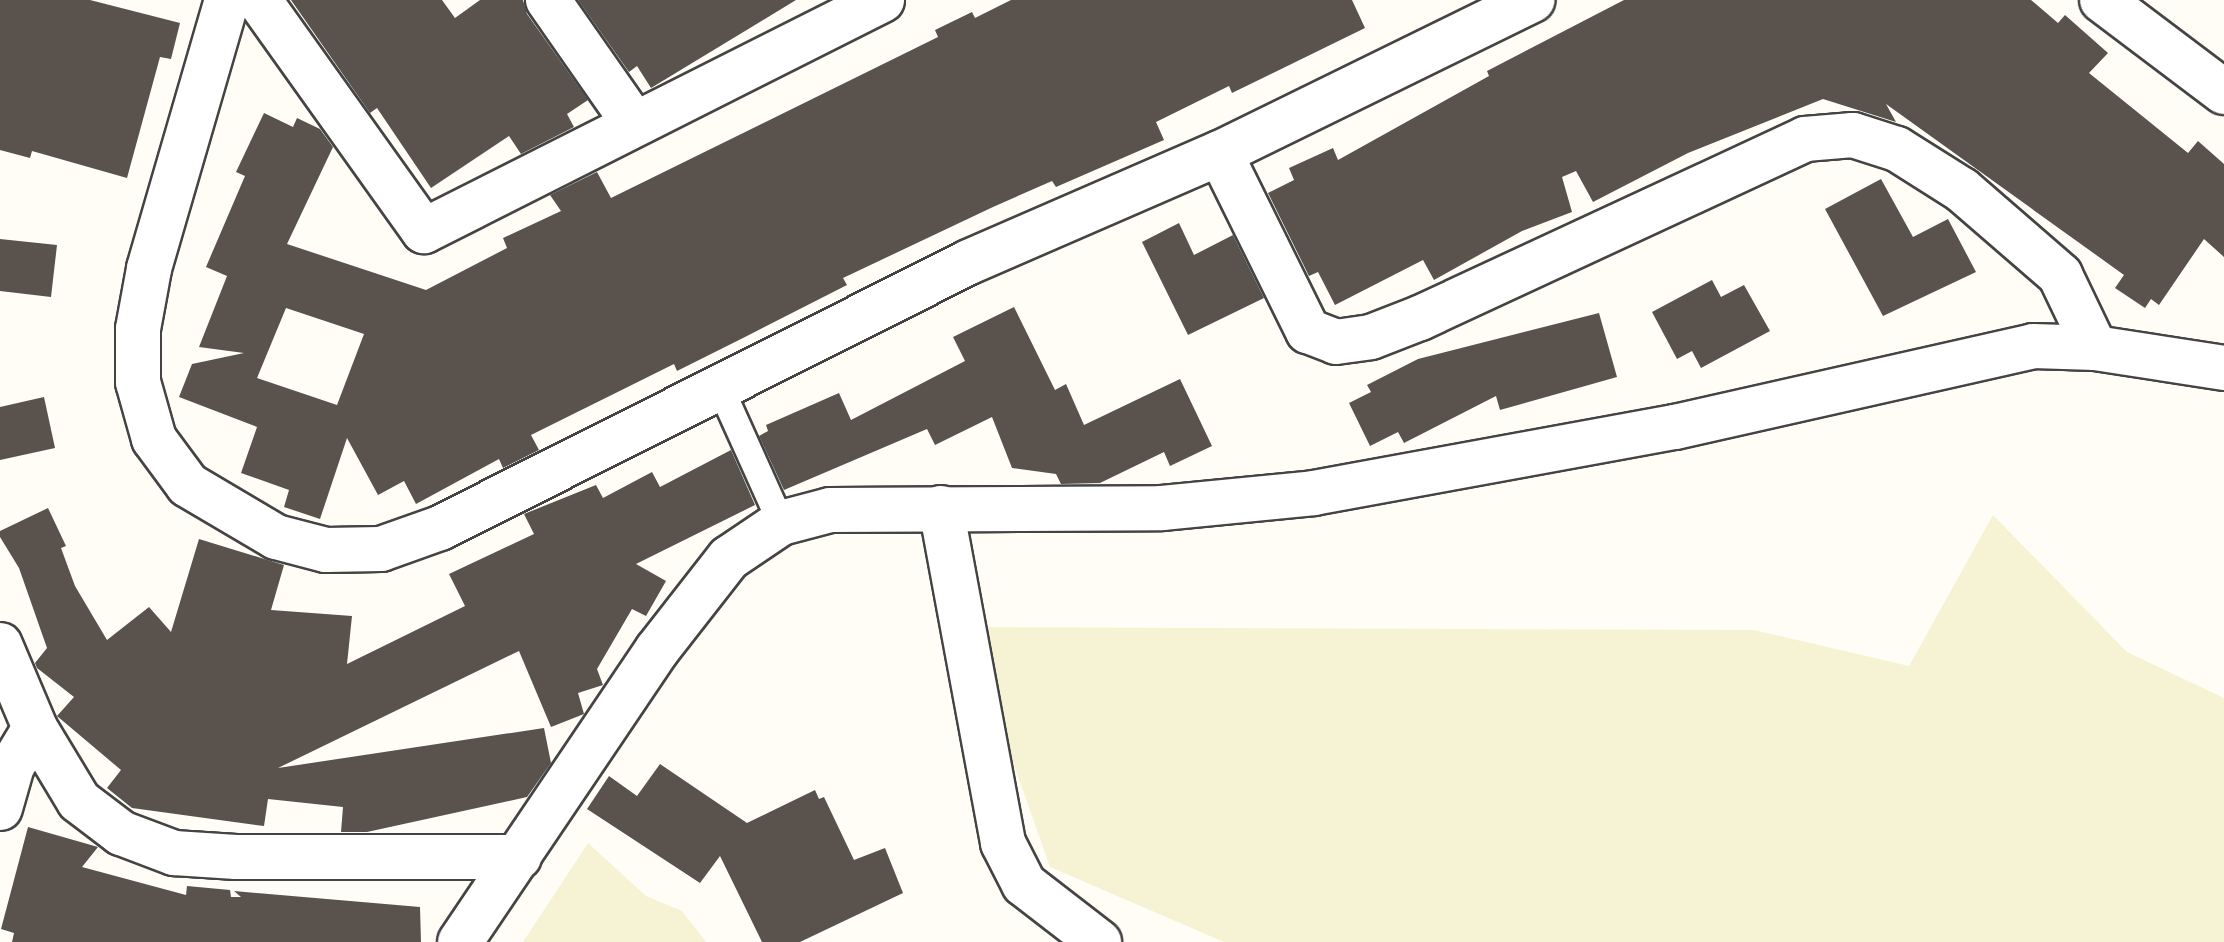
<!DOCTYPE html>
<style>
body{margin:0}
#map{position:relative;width:2224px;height:942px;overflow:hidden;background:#fffdf5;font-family:"Playfair Display",serif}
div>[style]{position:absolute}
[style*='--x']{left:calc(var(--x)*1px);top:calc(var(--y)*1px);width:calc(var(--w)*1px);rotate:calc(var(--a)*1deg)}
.farmland>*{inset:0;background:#f6f3d4}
.building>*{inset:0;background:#5a524d}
.roads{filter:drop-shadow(2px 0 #444) drop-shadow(-2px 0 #444) drop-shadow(0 2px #444) drop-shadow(0 -2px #444)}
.lane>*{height:26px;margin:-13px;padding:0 13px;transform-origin:13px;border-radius:13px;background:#fff}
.street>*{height:44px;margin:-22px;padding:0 22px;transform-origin:22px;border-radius:22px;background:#fff}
span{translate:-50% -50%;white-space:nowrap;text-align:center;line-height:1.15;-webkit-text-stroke:8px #fff;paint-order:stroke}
</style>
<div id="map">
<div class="farmland">
<i style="clip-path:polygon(1993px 515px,2127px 652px,2224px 698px,2224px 942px,1224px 942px,1050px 867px,965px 627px,1754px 630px,1909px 666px)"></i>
<i style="clip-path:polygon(588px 843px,646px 896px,682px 911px,706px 942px,523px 942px)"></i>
</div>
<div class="building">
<i style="clip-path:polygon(0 0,90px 0,180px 23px,171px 59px,160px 57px,127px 178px,32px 151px,30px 158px,0 150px)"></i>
<i style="clip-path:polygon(291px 0,442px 0,455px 18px,480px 0,523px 0,527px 14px,588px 100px,567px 114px,574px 127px,521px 154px,509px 136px,431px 188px,377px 108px,370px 113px)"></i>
<i style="clip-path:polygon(578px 0,796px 0,651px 88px,637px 66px,629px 72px)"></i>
<i style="clip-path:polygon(evenodd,1011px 0,1352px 0,1365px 28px,1232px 93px,1229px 86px,1156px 122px,1164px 140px,1056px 187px,1052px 181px,993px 207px,843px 278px,847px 285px,745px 337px,677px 371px,674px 364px,531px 435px,539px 450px,503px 468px,499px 459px,416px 504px,404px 481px,378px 495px,347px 438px,320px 519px,284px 507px,289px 490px,241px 473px,257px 427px,179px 397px,192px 364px,244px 353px,199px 347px,227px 276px,206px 267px,245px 176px,236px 172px,264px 113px,293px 127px,297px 118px,320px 129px,333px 147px,287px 244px,426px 290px,507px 248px,503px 238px,561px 211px,550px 195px,597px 172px,611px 198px,938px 37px,935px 30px,972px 12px,975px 18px,1011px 0,286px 308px,364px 334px,337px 405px,257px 378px,286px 308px)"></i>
<i style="clip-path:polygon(1624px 0,2031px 0,2058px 23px,2065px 15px,2108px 53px,2089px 73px,2188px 153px,2198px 141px,2224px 164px,2224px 257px,2204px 239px,2159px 305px,2151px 299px,2145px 308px,2115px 288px,2124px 275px,1886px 104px,1896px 122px,1823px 99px,1688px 153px,1593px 202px,1576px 171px,1562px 177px,1572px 212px,1522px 231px,1434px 280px,1423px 260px,1335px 305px,1318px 272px,1309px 276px,1268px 193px,1294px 180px,1289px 168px,1333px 148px,1338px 160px,1489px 76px,1487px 71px)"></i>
<i style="clip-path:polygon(1881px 179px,1913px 237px,1948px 219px,1976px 272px,1883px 316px,1825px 209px)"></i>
<i style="clip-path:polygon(1179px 223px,1194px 255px,1233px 235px,1264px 298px,1188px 335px,1142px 242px)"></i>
<i style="clip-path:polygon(0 239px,57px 245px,51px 297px,0 291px)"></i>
<i style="clip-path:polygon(1712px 280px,1721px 297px,1744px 285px,1770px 331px,1701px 368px,1692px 351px,1677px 359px,1652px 312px)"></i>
<i style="clip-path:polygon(1014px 307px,1055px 390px,1066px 384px,1084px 425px,1180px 379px,1212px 446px,1170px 466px,1164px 452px,1100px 483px,1061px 484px,1056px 474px,1012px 468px,992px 417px,935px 445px,927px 429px,784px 490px,759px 436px,768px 431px,766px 425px,839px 393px,851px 420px,965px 361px,953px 337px)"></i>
<i style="clip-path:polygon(1599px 313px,1617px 377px,1500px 410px,1496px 396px,1404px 443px,1398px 432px,1370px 446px,1349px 403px,1371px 392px,1367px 385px,1418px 359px)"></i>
<i style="clip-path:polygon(44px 397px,55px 448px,0 460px,0 407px)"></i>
<i style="clip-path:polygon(731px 450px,755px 505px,636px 564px,666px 581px,646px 616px,632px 609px,597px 669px,603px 685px,578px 693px,584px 714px,551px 727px,519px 651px,278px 768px,544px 728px,551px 763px,527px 797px,367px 832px,341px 832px,343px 807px,268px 799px,264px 826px,132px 808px,107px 788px,121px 770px,57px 716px,74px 697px,37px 668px,35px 663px,47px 648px,19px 568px,0 537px,0 531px,48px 508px,66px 546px,61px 548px,75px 586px,107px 640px,149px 607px,171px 632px,199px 539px,284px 565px,271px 610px,352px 616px,347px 664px,465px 606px,449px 574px,534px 534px,524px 514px,596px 485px,603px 498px,652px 472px,660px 487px)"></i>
<i style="clip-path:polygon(660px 764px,747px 823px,815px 790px,819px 799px,824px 797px,854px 860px,885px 848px,903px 893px,800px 942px,762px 942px,720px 856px,700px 883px,587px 809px,609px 776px,637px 796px)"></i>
<i style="clip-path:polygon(28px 827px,98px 847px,82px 867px,186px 895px,187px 886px,230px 890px,231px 897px,241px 897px,234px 891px,420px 907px,421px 942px,12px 942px,14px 933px,1px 929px)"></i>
</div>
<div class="roads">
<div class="lane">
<i style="--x:720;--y:387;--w:149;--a:65.8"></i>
</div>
<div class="street">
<i style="--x:227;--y:0;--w:280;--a:106.2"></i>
<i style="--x:149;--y:269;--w:61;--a:100.4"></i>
<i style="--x:138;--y:329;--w:53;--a:90"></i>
<i style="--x:138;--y:382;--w:59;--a:74.3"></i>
<i style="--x:154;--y:439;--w:57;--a:53.5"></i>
<i style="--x:188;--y:485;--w:102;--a:30.6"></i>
<i style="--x:276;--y:537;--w:52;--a:14.6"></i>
<i style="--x:326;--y:550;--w:55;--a:-1"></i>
<i style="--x:381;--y:549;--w:63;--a:-19.6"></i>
<i style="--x:440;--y:528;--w:592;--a:-26.69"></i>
<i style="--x:969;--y:262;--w:274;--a:-23.5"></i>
<i style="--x:1220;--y:153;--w:348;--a:-26.1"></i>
<i style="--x:259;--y:0;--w:284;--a:54.5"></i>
<i style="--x:424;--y:231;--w:513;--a:-26.76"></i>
<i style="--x:548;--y:0;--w:149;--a:55.1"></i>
<i style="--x:2102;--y:0;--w:153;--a:37"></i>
<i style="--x:1220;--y:153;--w:199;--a:63.7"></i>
<i style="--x:1308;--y:331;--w:30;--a:21"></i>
<i style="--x:1336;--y:342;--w:35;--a:-8"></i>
<i style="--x:1371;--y:337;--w:53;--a:-21.2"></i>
<i style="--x:1420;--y:318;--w:425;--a:-24.9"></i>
<i style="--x:1805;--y:139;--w:48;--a:-4.8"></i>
<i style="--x:1853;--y:135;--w:46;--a:17.7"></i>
<i style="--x:1897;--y:149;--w:77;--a:32.2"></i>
<i style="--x:1962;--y:190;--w:130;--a:40.9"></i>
<i style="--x:2060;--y:275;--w:81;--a:64.4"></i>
<i style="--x:941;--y:508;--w:341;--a:79.5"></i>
<i style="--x:1003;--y:843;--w:46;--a:62.9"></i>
<i style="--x:1024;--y:884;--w:95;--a:37.7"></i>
<i style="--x:0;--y:645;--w:90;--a:67.1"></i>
<i style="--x:35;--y:728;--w:85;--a:58.9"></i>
<i style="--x:79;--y:801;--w:53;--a:37.3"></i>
<i style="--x:121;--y:833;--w:57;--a:20.7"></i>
<i style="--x:174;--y:853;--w:62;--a:3.7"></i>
<i style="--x:236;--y:857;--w:283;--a:0"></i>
<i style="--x:0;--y:808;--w:44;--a:-74.1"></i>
<i style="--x:12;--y:766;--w:44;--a:-58.8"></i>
<i style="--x:460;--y:942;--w:352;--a:-56"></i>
<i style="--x:657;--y:650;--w:117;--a:-52"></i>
<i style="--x:729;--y:558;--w:63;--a:-33.9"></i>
<i style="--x:781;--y:523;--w:51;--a:-14.9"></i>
<i style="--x:830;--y:510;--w:332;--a:-0.3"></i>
<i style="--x:1162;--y:508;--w:153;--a:-5.6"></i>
<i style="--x:1314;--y:493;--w:367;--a:-10.4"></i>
<i style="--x:1675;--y:427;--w:367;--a:-12.7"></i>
<i style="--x:2033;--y:346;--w:62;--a:1.8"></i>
<i style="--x:2095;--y:348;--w:131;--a:8.8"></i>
</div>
</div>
</div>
